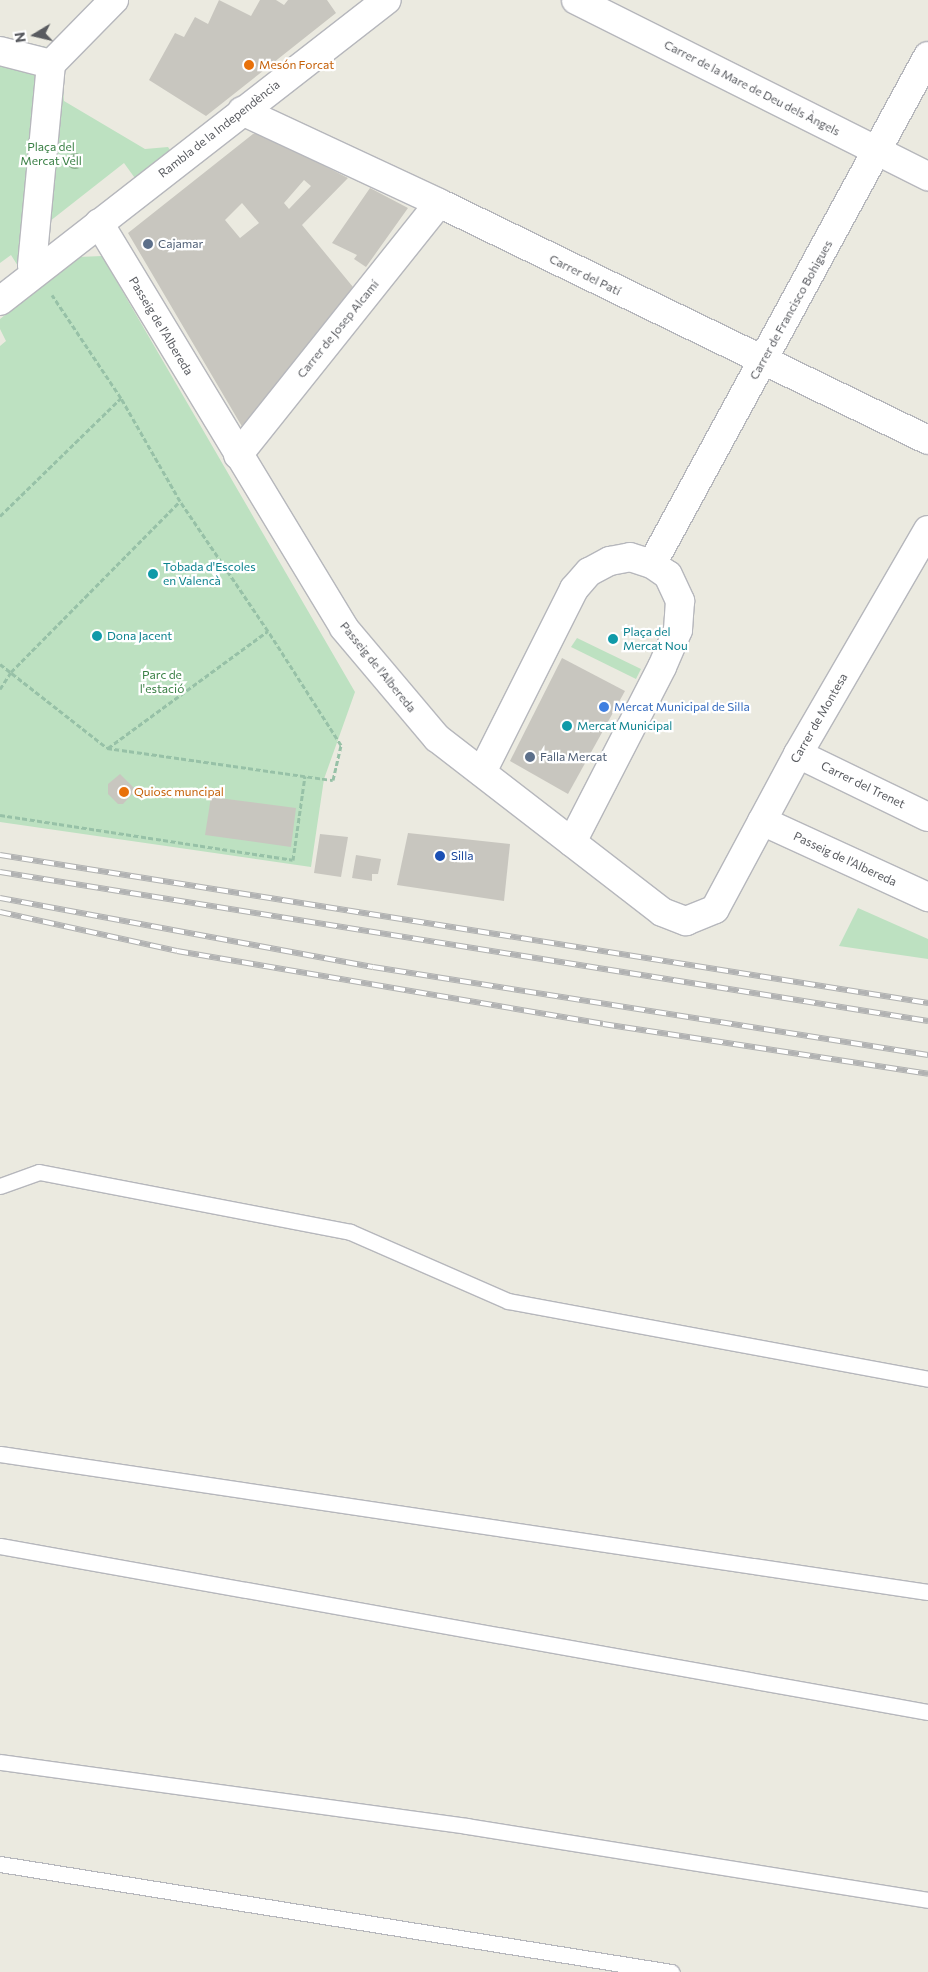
<!DOCTYPE html>
<meta charset="utf-8">
<style>
body{margin:0}
#map{position:relative;width:928px;height:1972px;overflow:hidden;background:#ebeae0;font-family:Commissioner,sans-serif}
div>[style]{position:absolute}
[style*='--x']{left:calc(var(--x)*1px);top:calc(var(--y)*1px);width:calc(var(--w)*1px);rotate:calc(var(--a)*1deg)}
.green>*{inset:0;background:#bde1c1}
.building>*{inset:0;background:#c8c6bf}
.path>*{height:3px;margin-top:-1.5px;transform-origin:0;background:repeating-linear-gradient(90deg,#97c1a7 0 5px,transparent 0 7.5px)}
.roads{filter:drop-shadow(1px 0 #b6b7bc) drop-shadow(-1px 0 #b6b7bc) drop-shadow(0 1px #b6b7bc) drop-shadow(0 -1px #b6b7bc)}
.lane>*{height:15px;margin:-7.5px;padding:0 7.5px;transform-origin:7.5px;border-radius:7.5px;background:#fff}
.street>*{height:28px;margin:-14px;padding:0 14px;transform-origin:14px;border-radius:14px;background:#fff}
.secondary>*{height:28px;margin:-14px;padding:0 14px;transform-origin:14px;border-radius:14px;background:#fff}
.rail>*{height:5.5px;margin-top:-2.75px;transform-origin:0;background:repeating-linear-gradient(90deg,#fff 0 11px,#b1b2b2 0 22px);box-sizing:border-box;border-block:1px solid #b1b2b2}
.trees>*{width:16px;height:16px;margin:-8px;border-radius:50%;background:#89af8a}
.dots>*{width:14px;height:14px;translate:-50% -50%;box-sizing:border-box;border:2px solid #fff;border-radius:50%}
span{translate:-50% -50%;white-space:nowrap;text-align:center;line-height:1.15;-webkit-text-stroke:4.5px #fff;paint-order:stroke}
.food-label{font-size:12px;color:#c56008}
.left{translate:0 -50%;text-align:left}
.street-label{font-size:12px;color:#595b60}
.park-label{font-size:12px;color:#397f44}
.service-label{font-size:12px;color:#4e5e75}
.culture-label{font-size:12px;color:#0d838f}
.shop-label{font-size:12px;color:#366cbe}
.transit-label{font-size:12px;color:#164399}
.north{position:absolute;left:10px;top:10px;width:50px;height:50px;-webkit-text-stroke:4px #fff;paint-order:stroke;rotate:261deg;font-size:14px;font-weight:700;line-height:20px;text-align:center;color:#595b60}
.north::after{content:'';display:block;margin:auto;width:18px;height:22px;background:#595b60;clip-path:polygon(50% 0,100% 100%,50% 72%,0 100%)}
</style>
<div id="map">
<div class="green">
<i style="clip-path:polygon(0 38px,52px 48px,62px 76px,64px 101px,145px 149px,168px 147px,172px 153px,137px 181px,124px 163px,31px 236px,23px 274px,11px 255px,0 263px)"></i>
<i style="clip-path:polygon(102px 256px,355px 692px,324px 779px,311px 867px,0 822px,0 346px,6px 341px,0 329px,0 319px,78px 257px)"></i>
<i style="clip-path:polygon(577px 638px,641px 669px,636px 679px,571px 647px)"></i>
<i style="clip-path:polygon(858px 908px,928px 939px,928px 959px,839px 946px)"></i>
</div>
<div class="building">
<i style="clip-path:polygon(219px 0,251px 16px,260px 0,276px 0,284px 5px,288px 0,327px 0,336px 13px,206px 116px,149px 80px,175px 33px,184px 37px,195px 17px,208px 24px)"></i>
<i style="clip-path:polygon(evenodd,260px 133px,348px 178px,302px 225px,353px 287px,247px 435px,128px 233px,253px 134px,260px 133px,304px 180px,311px 186px,289px 209px,284px 203px,304px 180px,260px 133px,242px 203px,259px 223px,240px 238px,225px 220px,242px 203px)"></i>
<i style="clip-path:polygon(370px 188px,408px 208px,366px 267px,354px 259px,357px 255px,332px 243px)"></i>
<i style="clip-path:polygon(562px 658px,625px 691px,568px 794px,510px 761px)"></i>
<i style="clip-path:polygon(120px 774px,136px 790px,123px 804px,118px 804px,108px 794px,108px 784px)"></i>
<i style="clip-path:polygon(211px 797px,296px 808px,291px 847px,205px 835px)"></i>
<i style="clip-path:polygon(408px 833px,510px 844px,504px 901px,397px 885px)"></i>
<i style="clip-path:polygon(320px 834px,348px 837px,341px 877px,314px 873px)"></i>
<i style="clip-path:polygon(356px 855px,381px 859px,378px 874px,372px 874px,372px 881px,352px 878px)"></i>
</div>
<div class="path">
<i style="--x:0;--y:516;--w:169;--a:-44.3"></i>
<i style="--x:0;--y:664;--w:136;--a:38.1"></i>
<i style="--x:107;--y:748;--w:228;--a:8.1"></i>
<i style="--x:333;--y:780;--w:36;--a:-77"></i>
<i style="--x:341;--y:745;--w:135;--a:-122.6"></i>
<i style="--x:268;--y:631;--w:157;--a:-124.1"></i>
<i style="--x:180;--y:501;--w:119;--a:-119.8"></i>
<i style="--x:121;--y:398;--w:124;--a:-123.8"></i>
<i style="--x:0;--y:689;--w:20;--a:-57"></i>
<i style="--x:11;--y:672;--w:240;--a:-45.3"></i>
<i style="--x:108;--y:748;--w:198;--a:-36.2"></i>
<i style="--x:0;--y:815;--w:296;--a:8.7"></i>
<i style="--x:293;--y:860;--w:85;--a:-81.9"></i>
</div>
<div class="roads">
<div class="lane">
<i style="--x:0;--y:1186;--w:41;--a:-19.7"></i>
<i style="--x:39;--y:1172;--w:317;--a:10.9"></i>
<i style="--x:350;--y:1232;--w:172;--a:23.6"></i>
<i style="--x:508;--y:1301;--w:427;--a:10.5"></i>
<i style="--x:0;--y:1454;--w:938;--a:8.46"></i>
<i style="--x:0;--y:1546;--w:943;--a:10.14"></i>
<i style="--x:0;--y:1762;--w:471;--a:7.8"></i>
<i style="--x:467;--y:1826;--w:467;--a:9.1"></i>
<i style="--x:0;--y:1864;--w:680;--a:9.14"></i>
</div>
<div class="street">
<i style="--x:576;--y:0;--w:394;--a:26.6"></i>
<i style="--x:0;--y:51;--w:53;--a:14.3"></i>
<i style="--x:51;--y:64;--w:90;--a:-45.5"></i>
<i style="--x:242;--y:111;--w:217;--a:25"></i>
<i style="--x:439;--y:203;--w:543;--a:25.86"></i>
<i style="--x:99;--y:223;--w:473;--a:58.8"></i>
<i style="--x:344;--y:628;--w:144;--a:49.8"></i>
<i style="--x:437;--y:738;--w:284;--a:37.7"></i>
<i style="--x:662;--y:912;--w:26;--a:21"></i>
<i style="--x:686;--y:921;--w:31;--a:-22"></i>
<i style="--x:715;--y:909;--w:176;--a:-61.8"></i>
<i style="--x:798;--y:754;--w:259;--a:-59.9"></i>
<i style="--x:32;--y:265;--w:202;--a:-84.6"></i>
<i style="--x:238;--y:455;--w:322;--a:-51.4"></i>
<i style="--x:652;--y:564;--w:578;--a:-61.48"></i>
<i style="--x:798;--y:754;--w:144;--a:25.9"></i>
<i style="--x:482;--y:772;--w:205;--a:-63.3"></i>
<i style="--x:574;--y:589;--w:23;--a:-49"></i>
<i style="--x:589;--y:572;--w:24;--a:-28"></i>
<i style="--x:610;--y:561;--w:20;--a:-11"></i>
<i style="--x:630;--y:557;--w:23;--a:18"></i>
<i style="--x:652;--y:564;--w:19;--a:35"></i>
<i style="--x:668;--y:575;--w:29;--a:65"></i>
<i style="--x:680;--y:601;--w:29;--a:94"></i>
<i style="--x:678;--y:630;--w:40;--a:113.4"></i>
<i style="--x:662;--y:667;--w:197;--a:117.2"></i>
<i style="--x:762;--y:821;--w:183;--a:24.6"></i>
</div>
<div class="secondary">
<i style="--x:0;--y:301;--w:490;--a:-37.9"></i>
</div>
</div>
<div class="rail">
<i style="--x:0;--y:855;--w:940;--a:9.06"></i>
<i style="--x:0;--y:872;--w:940;--a:9.12"></i>
<i style="--x:0;--y:898;--w:379;--a:10.5"></i>
<i style="--x:373;--y:967;--w:562;--a:9.01"></i>
<i style="--x:0;--y:912;--w:181;--a:12.4"></i>
<i style="--x:177;--y:951;--w:432;--a:9.7"></i>
<i style="--x:603;--y:1024;--w:329;--a:8.7"></i>
</div>
<div class="trees">
<i style="left:75px;top:161px"></i>
</div>
<div class="dots">
<i style="left:249px;top:65px;background:#e8710a"></i>
<i style="left:148px;top:244px;background:#5c6f8a"></i>
<i style="left:153px;top:574px;background:#0f9aa8"></i>
<i style="left:97px;top:636px;background:#0f9aa8"></i>
<i style="left:613px;top:639px;background:#0f9aa8"></i>
<i style="left:604px;top:707px;background:#3f7fe0"></i>
<i style="left:567px;top:726px;background:#0f9aa8"></i>
<i style="left:530px;top:757px;background:#5c6f8a"></i>
<i style="left:124px;top:792px;background:#e8710a"></i>
<i style="left:440px;top:856px;background:#1a4fb4"></i>
</div>
<div class="food-label">
<span class="left" style="left:259px;top:65px">Mesón Forcat</span>
<span class="left" style="left:134px;top:792px">Quiosc muncipal</span>
</div>
<div class="street-label">
<span style="left:752px;top:88px;rotate:27deg">Carrer de la Mare de Deu dels Àngels</span>
<span style="left:219px;top:129px;rotate:-38deg">Rambla de la Independència</span>
<span style="left:585px;top:275px;rotate:26deg">Carrer del Patí</span>
<span style="left:791px;top:310px;rotate:-61deg">Carrer de Francisco Bohigues</span>
<span style="left:161px;top:326px;rotate:59deg">Passeig de l'Albereda</span>
<span style="left:338px;top:329px;rotate:-51deg">Carrer de Josep Alcamí</span>
<span style="left:378px;top:667px;rotate:51deg">Passeig de l'Albereda</span>
<span style="left:819px;top:718px;rotate:-60deg">Carrer de Montesa</span>
<span style="left:863px;top:785px;rotate:26deg">Carrer del Trenet</span>
<span style="left:845px;top:859px;rotate:25deg">Passeig de l'Albereda</span>
</div>
<div class="park-label">
<span style="left:51px;top:154px">Plaça del<br>Mercat Vell</span>
<span style="left:162px;top:682px">Parc de<br>l'estació</span>
</div>
<div class="service-label">
<span class="left" style="left:158px;top:244px">Cajamar</span>
<span class="left" style="left:540px;top:757px">Falla Mercat</span>
</div>
<div class="culture-label">
<span class="left" style="left:163px;top:574px">Tobada d'Escoles<br>en Valencà</span>
<span class="left" style="left:623px;top:639px">Plaça del<br>Mercat Nou</span>
<span class="left" style="left:107px;top:636px">Dona Jacent</span>
<span class="left" style="left:577px;top:726px">Mercat Municipal</span>
</div>
<div class="shop-label">
<span class="left" style="left:614px;top:707px">Mercat Municipal de Silla</span>
</div>
<div class="transit-label">
<span class="left" style="left:451px;top:856px">Silla</span>
</div>
<div class="north">N</div>
</div>
